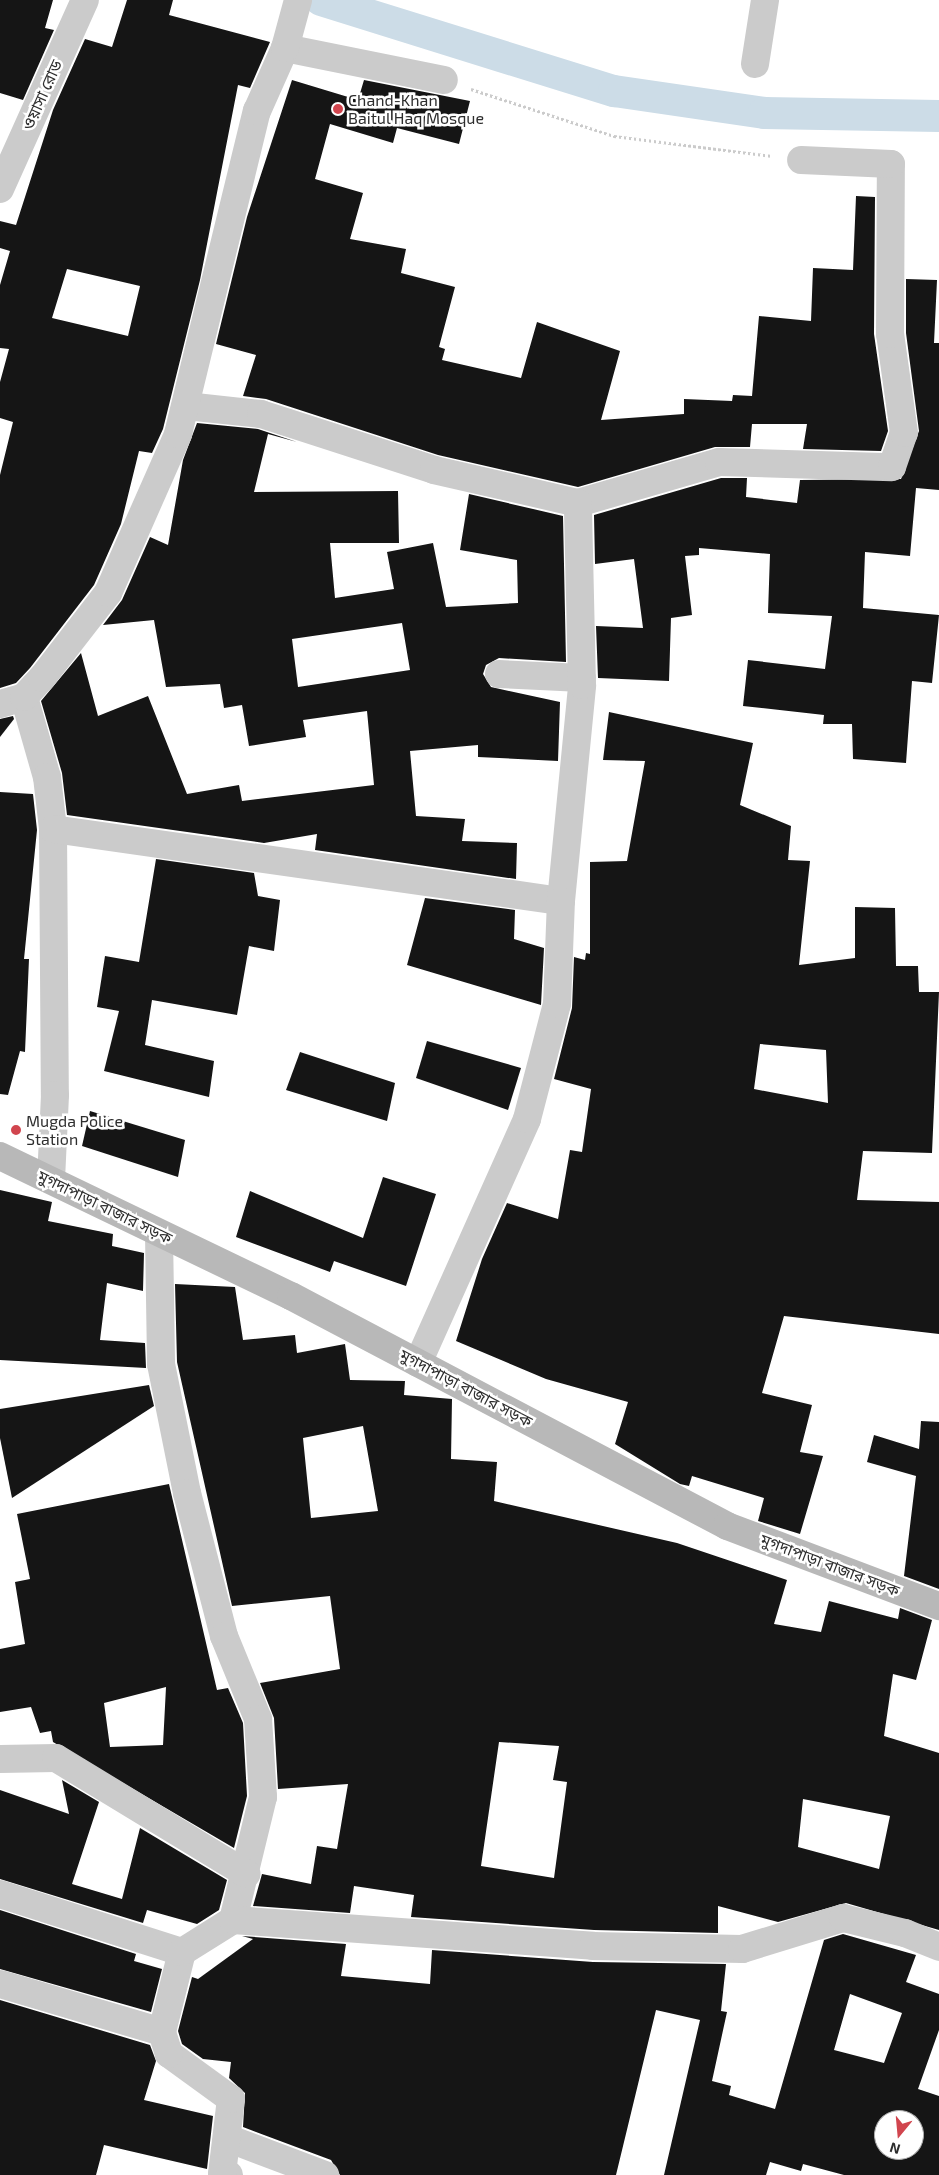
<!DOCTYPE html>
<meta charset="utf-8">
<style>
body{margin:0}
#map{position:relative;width:939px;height:2175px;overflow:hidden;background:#fff;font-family:"Exo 2","Noto Sans Bengali",sans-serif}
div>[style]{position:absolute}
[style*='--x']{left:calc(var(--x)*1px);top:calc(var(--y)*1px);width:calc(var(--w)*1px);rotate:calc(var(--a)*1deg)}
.canal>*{height:32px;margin:-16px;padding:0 16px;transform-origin:16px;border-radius:16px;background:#ccdce7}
.building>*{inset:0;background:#151515}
.path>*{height:3px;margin-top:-1.5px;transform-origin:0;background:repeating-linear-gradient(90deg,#cbcbcb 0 2.5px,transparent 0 5px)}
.street>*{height:28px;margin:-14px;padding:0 14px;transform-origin:14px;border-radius:14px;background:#cbcbcb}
.secondary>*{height:28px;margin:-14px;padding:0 14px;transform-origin:14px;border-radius:14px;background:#b8b8b8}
.dots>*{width:14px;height:14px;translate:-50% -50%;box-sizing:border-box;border:2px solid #fff;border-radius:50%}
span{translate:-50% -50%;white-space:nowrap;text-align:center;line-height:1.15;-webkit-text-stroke:5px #fff;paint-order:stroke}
.street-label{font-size:16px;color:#2e2e2e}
.poi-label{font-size:16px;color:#2e2e2e}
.left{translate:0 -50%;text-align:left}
.north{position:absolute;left:874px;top:2110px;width:50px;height:50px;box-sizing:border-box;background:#fff;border:1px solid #ababab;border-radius:50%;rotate:197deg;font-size:14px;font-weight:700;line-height:20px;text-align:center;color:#2e2e2e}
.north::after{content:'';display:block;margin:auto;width:18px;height:22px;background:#d1454e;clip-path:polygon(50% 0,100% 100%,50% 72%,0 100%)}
</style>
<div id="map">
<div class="canal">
<i style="--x:321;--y:0;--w:307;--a:17.3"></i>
<i style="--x:614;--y:91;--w:152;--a:8.3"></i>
<i style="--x:764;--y:113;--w:175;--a:1"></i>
</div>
<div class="building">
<i style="clip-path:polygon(0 0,53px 0,45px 28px,54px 30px,23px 100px,0 93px)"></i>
<i style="clip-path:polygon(evenodd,127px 0,173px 0,169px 15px,270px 42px,250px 88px,238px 85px,200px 280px,163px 429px,152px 453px,139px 451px,121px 524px,94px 585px,30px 668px,16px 683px,0 688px,0 475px,13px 422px,0 418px,0 382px,9px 349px,0 348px,0 285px,10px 251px,0 248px,0 221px,16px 225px,53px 110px,85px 39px,112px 47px,127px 0,67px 269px,140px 286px,128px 336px,52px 318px,67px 269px)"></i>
<i style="clip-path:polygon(292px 80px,358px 100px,364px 80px,470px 101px,459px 144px,397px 128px,393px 143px,330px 124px,315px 179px,363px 193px,350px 239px,406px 249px,401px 273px,455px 287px,439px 347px,445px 349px,442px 360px,521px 378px,537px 322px,620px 351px,601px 420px,684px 414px,684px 399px,732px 401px,733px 395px,752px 396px,759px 316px,811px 321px,813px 268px,853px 270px,856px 196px,875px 197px,874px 334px,888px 431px,881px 451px,803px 449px,807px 424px,752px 424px,750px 447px,715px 447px,578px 487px,438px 455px,266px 399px,243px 396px,256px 355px,216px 344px,247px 217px)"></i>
<i style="clip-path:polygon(906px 279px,937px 280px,934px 343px,939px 343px,939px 490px,916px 488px,910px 556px,865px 552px,863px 608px,939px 615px,932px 683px,912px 681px,906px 763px,853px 759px,852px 724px,823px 724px,824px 715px,743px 706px,748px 660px,825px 669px,832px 616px,768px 613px,770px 554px,699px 548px,699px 555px,685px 556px,692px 615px,671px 618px,669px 681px,598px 678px,596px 626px,643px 628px,634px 559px,595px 564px,594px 515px,721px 478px,747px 478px,746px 497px,797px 503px,800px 480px,901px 479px,919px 431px,906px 333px)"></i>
<i style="clip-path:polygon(evenodd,197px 423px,258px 429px,297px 442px,268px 434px,254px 492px,398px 491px,399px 543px,330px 543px,335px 598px,394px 589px,387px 552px,433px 543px,446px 607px,518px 603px,517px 560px,460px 550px,469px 494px,563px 516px,566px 662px,499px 658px,486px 665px,483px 674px,491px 687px,560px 702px,558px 761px,478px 757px,478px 745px,410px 751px,416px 816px,465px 819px,462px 841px,517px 843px,516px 879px,315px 850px,317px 834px,264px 843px,67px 815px,62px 773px,41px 701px,81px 653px,98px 716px,148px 696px,187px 794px,239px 785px,242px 801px,374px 785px,367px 711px,303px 720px,306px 737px,249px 746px,242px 705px,224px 708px,220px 684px,166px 687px,154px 620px,103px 625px,122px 600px,150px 537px,168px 545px,183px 460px,197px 423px,402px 623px,410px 670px,298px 687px,292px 639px,402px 623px)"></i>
<i style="clip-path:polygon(evenodd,609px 712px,753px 743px,740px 805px,791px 826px,788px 860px,810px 861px,799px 965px,855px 958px,855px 907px,895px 908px,896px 966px,918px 966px,919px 992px,939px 992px,932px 1153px,863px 1151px,857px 1200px,939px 1202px,939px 1334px,784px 1316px,762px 1393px,812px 1405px,800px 1452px,823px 1456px,800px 1534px,758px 1521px,764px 1498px,692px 1476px,689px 1486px,680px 1484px,615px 1444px,628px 1402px,546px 1379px,456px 1341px,482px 1259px,507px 1203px,558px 1219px,570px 1150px,582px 1152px,591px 1089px,554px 1079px,572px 1008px,574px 957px,585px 960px,586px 953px,590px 954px,590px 862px,627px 861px,645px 761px,603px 760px,609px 712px,760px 1044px,826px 1050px,828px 1103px,754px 1089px,760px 1044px)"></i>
<i style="clip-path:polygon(13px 716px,14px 719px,0 737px,0 719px)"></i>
<i style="clip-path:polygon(0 792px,33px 794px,37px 830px,24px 959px,29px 959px,25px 1052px,20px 1051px,8px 1095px,0 1094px)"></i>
<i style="clip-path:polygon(156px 859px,254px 873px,258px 896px,280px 900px,274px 951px,249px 946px,237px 1015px,152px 1000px,145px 1045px,214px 1061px,209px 1097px,104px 1071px,119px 1011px,97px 1007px,105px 956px,139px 962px)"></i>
<i style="clip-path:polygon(425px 898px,515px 910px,514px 939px,544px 948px,541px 1005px,407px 965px)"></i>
<i style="clip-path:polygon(427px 1041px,521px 1068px,508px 1110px,416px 1078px)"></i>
<i style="clip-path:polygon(300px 1052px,395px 1083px,387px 1121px,286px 1090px)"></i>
<i style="clip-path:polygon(90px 1111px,185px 1140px,178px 1177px,82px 1146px)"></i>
<i style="clip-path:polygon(383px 1177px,436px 1194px,406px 1286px,334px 1261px,330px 1272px,236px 1237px,250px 1191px,363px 1238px)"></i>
<i style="clip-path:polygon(0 1190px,52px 1202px,48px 1221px,113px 1234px,112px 1246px,144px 1253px,143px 1291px,107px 1283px,100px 1340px,145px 1343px,146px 1368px,0 1360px)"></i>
<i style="clip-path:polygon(evenodd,175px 1284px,235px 1287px,243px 1340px,295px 1335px,297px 1353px,345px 1344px,350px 1380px,405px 1381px,404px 1395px,452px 1399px,451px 1459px,497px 1462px,494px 1501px,677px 1543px,787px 1580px,774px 1624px,821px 1632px,829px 1601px,898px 1619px,900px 1608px,932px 1620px,916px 1680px,893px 1674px,884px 1736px,939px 1753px,939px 1930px,846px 1903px,778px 1922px,718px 1906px,718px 1933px,594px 1930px,411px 1917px,414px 1895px,354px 1886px,350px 1913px,253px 1906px,262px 1874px,311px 1884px,317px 1846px,337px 1849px,348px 1784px,278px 1789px,274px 1718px,260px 1683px,340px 1669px,330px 1596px,232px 1606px,177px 1362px,175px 1284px,363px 1426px,378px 1511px,311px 1518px,303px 1438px,363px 1426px,175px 1284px,499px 1742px,559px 1746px,553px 1780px,567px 1782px,554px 1878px,481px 1866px,499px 1742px,175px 1284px,803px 1799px,890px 1816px,879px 1869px,798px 1847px,803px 1799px)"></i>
<i style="clip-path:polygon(149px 1385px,154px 1406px,12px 1498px,0 1438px,0 1409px)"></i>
<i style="clip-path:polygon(921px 1421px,939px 1422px,939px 1589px,904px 1576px,916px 1476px,867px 1462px,874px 1435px,919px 1449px)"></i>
<i style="clip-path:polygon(evenodd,169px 1484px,217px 1690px,228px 1688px,243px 1723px,247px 1796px,234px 1848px,53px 1742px,51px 1731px,40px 1733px,31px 1707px,0 1712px,0 1649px,25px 1644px,15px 1582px,30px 1579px,17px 1514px,169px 1484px,166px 1687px,163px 1745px,110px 1747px,104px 1703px,166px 1687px)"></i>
<i style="clip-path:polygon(62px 1780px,99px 1802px,72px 1884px,122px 1899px,140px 1828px,227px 1880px,219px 1910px,197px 1924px,147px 1910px,143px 1923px,0 1879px,0 1790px,69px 1814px)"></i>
<i style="clip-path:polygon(0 1910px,136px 1954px,134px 1961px,162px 1969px,151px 2012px,0 1969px)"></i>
<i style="clip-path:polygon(evenodd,843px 1934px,916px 1955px,906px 1982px,939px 1994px,939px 2030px,918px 2089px,939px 2096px,939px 2175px,844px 2175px,803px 2164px,801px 2171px,770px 2162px,766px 2175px,664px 2175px,700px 2020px,656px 2010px,616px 2175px,340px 2175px,331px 2160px,243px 2127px,245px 2093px,229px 2078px,231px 2062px,203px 2059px,182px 2044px,178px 2031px,192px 1977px,198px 1979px,253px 1939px,242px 1936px,346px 1944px,341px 1976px,430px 1984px,432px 1950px,593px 1962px,726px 1964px,721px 2011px,727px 2012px,712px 2081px,731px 2086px,729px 2095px,775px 2109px,824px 1940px,843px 1934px,850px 1994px,902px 2013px,884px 2063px,834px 2050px,850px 1994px,843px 1934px,884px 2120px,914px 2120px,914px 2150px,884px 2150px,884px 2120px)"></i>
<i style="clip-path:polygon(0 2000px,150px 2045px,156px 2061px,144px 2100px,213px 2116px,207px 2169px,104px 2145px,96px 2175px,0 2175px)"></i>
</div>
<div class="path">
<i style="--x:471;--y:89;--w:151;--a:18.2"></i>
<i style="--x:614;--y:136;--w:160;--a:7.2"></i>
</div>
<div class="street">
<i style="--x:285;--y:48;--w:162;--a:11.4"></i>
<i style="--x:755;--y:64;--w:65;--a:-81.1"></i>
<i style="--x:0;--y:189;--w:207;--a:-65.8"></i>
<i style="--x:186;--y:406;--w:75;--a:6.1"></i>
<i style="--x:261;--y:414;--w:182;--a:17.9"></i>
<i style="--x:434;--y:470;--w:148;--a:12.9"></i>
<i style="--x:578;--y:503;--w:147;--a:-16.2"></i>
<i style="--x:719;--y:462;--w:173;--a:1.7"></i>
<i style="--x:892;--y:467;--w:36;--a:-71"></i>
<i style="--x:904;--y:433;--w:100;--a:-98"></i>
<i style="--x:890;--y:334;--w:170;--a:-89.7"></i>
<i style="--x:891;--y:164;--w:90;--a:-177.5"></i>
<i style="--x:499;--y:674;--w:83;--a:2.8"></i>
<i style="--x:24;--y:697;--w:83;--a:74"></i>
<i style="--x:47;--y:777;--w:52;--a:83.4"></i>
<i style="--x:53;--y:829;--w:266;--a:89.6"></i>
<i style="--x:55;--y:1095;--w:85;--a:92.7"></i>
<i style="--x:0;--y:704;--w:25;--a:-16"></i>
<i style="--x:24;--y:697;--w:26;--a:-47"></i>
<i style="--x:42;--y:678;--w:108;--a:-52.2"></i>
<i style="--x:108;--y:593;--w:174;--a:-66.2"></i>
<i style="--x:178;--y:434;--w:333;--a:-76.3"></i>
<i style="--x:257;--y:111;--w:69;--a:-66"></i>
<i style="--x:285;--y:48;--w:50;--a:-74.8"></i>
<i style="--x:53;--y:829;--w:513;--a:8.07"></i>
<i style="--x:561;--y:901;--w:217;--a:-84.4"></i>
<i style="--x:582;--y:685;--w:182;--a:-91.3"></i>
<i style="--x:159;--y:1234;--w:130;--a:89.1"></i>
<i style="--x:161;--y:1364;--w:132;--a:78.6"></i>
<i style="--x:187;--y:1493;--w:148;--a:75.5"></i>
<i style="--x:224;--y:1636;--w:90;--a:67.7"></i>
<i style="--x:258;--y:1719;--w:78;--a:86.3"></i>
<i style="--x:263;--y:1797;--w:127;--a:103.7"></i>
<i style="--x:418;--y:1363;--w:267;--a:-65.9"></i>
<i style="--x:527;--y:1119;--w:119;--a:-75.4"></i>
<i style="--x:557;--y:1004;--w:103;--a:-87.8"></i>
<i style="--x:0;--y:1759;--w:56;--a:-1"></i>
<i style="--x:56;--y:1758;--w:223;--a:31.3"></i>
<i style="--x:0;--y:1894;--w:191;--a:17.7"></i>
<i style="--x:0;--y:1984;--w:169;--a:16.5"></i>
<i style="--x:227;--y:2138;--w:105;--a:20.7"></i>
<i style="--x:229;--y:2175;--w:7;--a:-172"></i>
<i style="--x:222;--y:2174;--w:76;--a:-83.2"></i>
<i style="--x:231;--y:2099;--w:77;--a:-144"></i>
<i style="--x:169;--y:2054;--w:23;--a:-108"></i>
<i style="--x:162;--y:2032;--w:82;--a:-76"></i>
<i style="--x:182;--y:1952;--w:60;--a:-32.1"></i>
<i style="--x:233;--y:1920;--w:361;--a:4.1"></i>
<i style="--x:593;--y:1946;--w:149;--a:1.2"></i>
<i style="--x:742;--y:1949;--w:106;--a:-17.1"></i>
<i style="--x:843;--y:1918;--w:64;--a:13.6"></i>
<i style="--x:905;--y:1933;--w:37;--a:22"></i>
</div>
<div class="secondary">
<i style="--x:0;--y:1156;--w:323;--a:25.7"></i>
<i style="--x:291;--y:1296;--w:493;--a:27.8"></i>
<i style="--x:727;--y:1526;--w:227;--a:20.7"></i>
</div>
<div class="dots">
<i style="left:338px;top:109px;background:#d1454e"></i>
<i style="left:16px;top:1130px;background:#d1454e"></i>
</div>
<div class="street-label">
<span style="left:42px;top:95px;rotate:-66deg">ওয়াসা রোড</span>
<span style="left:105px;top:1207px;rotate:26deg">মুগদাপাড়া বাজার সড়ক</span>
<span style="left:466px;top:1388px;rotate:28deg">মুগদাপাড়া বাজার সড়ক</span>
<span style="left:830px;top:1565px;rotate:21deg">মুগদাপাড়া বাজার সড়ক</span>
</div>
<div class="poi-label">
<span class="left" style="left:348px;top:109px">Chand-Khan<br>Baitul Haq Mosque</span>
<span class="left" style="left:26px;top:1130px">Mugda Police<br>Station</span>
</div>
<div class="north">N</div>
</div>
